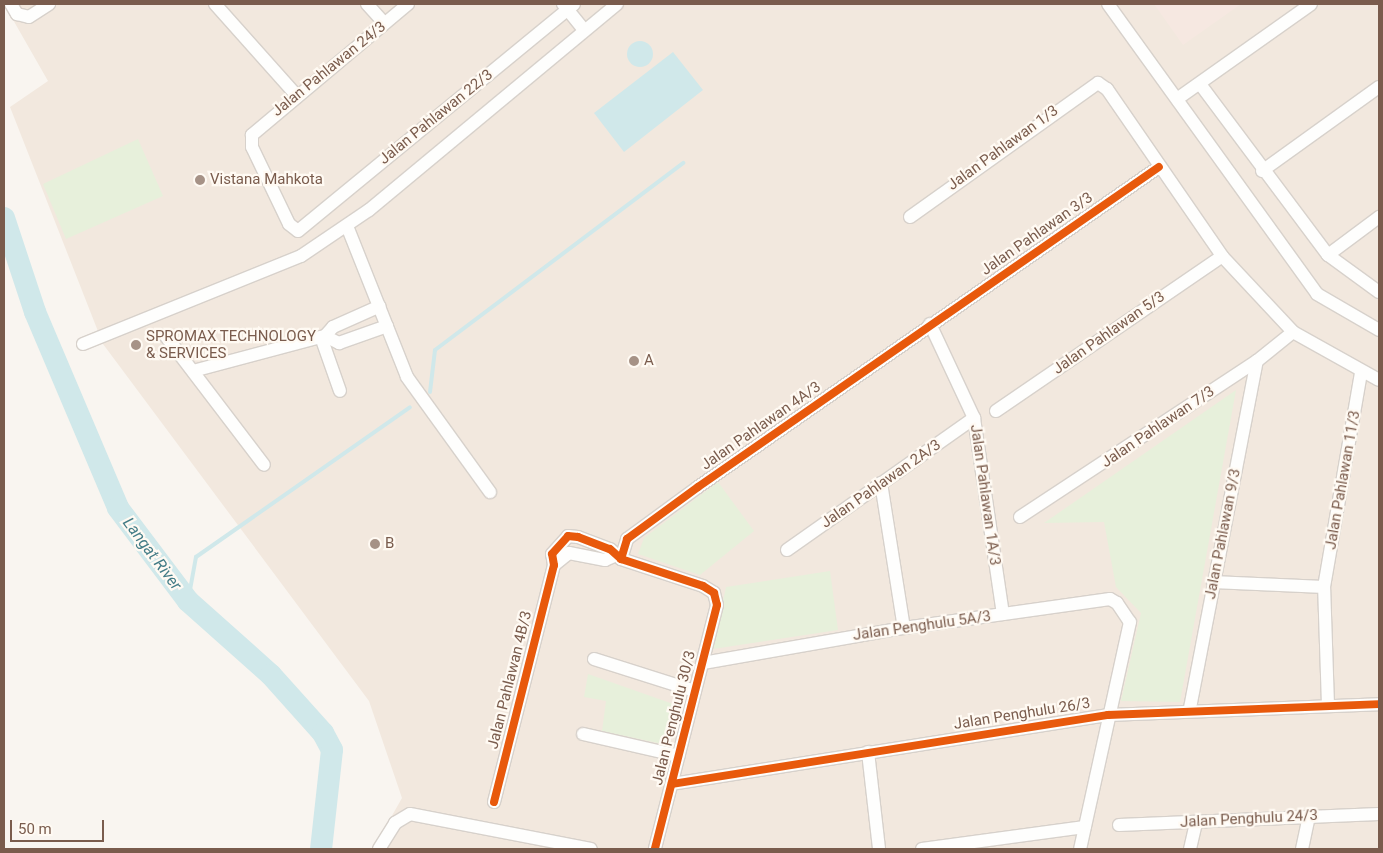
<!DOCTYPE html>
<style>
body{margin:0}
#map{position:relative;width:1383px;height:853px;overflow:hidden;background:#f9f5f0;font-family:Roboto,sans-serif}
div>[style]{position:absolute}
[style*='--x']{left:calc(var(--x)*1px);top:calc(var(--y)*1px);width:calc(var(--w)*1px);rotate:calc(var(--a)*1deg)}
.residential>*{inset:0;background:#f2e8de}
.commercial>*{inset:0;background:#f6e8e1}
.green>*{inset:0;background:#e7f0db}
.water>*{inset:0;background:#d0e8ea}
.round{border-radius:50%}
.stream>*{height:4px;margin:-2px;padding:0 2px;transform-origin:2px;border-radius:2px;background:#d0e8ea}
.river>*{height:22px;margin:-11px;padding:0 11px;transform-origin:11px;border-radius:11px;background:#d0e8ea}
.roads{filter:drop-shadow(1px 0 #d7d1cb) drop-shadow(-1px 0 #d7d1cb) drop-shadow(0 1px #d7d1cb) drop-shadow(0 -1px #d7d1cb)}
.street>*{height:12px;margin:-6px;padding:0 6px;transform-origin:6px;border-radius:6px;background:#fefefd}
.cycleway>*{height:8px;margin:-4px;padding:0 4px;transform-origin:4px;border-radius:4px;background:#e8590c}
.dots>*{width:14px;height:14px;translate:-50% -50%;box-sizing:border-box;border:2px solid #fffaf3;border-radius:50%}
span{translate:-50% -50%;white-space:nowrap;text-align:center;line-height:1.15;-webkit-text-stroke:4.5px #fffaf3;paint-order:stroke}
.street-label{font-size:15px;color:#7a5c4d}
.poi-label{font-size:15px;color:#7a5c4d}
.left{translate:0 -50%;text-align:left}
.water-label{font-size:16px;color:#437c86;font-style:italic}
.frame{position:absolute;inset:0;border:5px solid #7a5c4d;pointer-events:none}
.scale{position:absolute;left:10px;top:820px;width:94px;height:22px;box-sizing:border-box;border:2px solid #7a5c4d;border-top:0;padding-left:6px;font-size:15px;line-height:18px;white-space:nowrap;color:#7a5c4d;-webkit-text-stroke:4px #fffaf3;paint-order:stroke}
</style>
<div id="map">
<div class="residential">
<i style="clip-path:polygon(4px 4px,1379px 4px,1379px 849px,373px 849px,402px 798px,369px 701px,103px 344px,10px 107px,48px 81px)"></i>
</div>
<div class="commercial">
<i style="clip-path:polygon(1154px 4px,1241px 4px,1183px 45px)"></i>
</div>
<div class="green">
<i style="clip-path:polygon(138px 139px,163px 196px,66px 239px,43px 184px)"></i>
<i style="clip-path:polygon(1236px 390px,1180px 702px,1121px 701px,1141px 613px,1116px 587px,1104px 522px,1044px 523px)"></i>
<i style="clip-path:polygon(718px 482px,754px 531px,700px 575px,638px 554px,644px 538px)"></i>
<i style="clip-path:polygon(830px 571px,838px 630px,713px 649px,726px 587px)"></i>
<i style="clip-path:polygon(588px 674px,676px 705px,667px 745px,602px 731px,606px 701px,584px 697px)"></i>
</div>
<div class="water">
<i class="round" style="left:627px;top:41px;width:26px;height:26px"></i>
<i style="clip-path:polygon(673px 52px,703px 90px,624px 152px,594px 113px)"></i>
</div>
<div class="stream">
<i style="--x:430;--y:392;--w:42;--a:-83.2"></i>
<i style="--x:435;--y:350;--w:311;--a:-37"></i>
<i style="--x:188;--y:601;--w:45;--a:-79.7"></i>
<i style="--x:196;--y:557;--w:261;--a:-35"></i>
</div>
<div class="river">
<i style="--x:4;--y:218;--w:99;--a:71.7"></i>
<i style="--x:35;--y:312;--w:213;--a:67"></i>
<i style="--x:118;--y:508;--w:116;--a:53"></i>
<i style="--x:188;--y:601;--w:111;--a:41.7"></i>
<i style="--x:271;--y:675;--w:78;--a:48.1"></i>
<i style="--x:323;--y:733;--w:19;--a:62"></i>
<i style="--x:332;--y:750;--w:100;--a:96.3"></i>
</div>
<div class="roads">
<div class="street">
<i style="--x:11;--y:4;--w:12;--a:59"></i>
<i style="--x:17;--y:14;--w:12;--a:14"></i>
<i style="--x:29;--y:17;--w:24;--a:-33"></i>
<i style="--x:215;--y:4;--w:123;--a:48.3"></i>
<i style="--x:367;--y:4;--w:25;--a:48"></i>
<i style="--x:408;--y:4;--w:204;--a:140"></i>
<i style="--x:252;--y:135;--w:12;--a:90"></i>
<i style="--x:252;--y:147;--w:85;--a:64.3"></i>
<i style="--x:289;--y:224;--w:11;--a:38"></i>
<i style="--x:298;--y:231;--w:357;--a:-39.4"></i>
<i style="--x:563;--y:4;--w:33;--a:51"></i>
<i style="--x:1108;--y:4;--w:357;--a:54.2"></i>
<i style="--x:1317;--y:294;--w:72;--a:30.1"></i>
<i style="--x:1200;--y:84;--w:214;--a:53.2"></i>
<i style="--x:1328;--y:255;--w:63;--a:36"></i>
<i style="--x:1177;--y:99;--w:164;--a:-35.3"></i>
<i style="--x:1262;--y:171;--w:144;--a:-35.7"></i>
<i style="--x:910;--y:217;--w:231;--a:-35.5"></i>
<i style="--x:1098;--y:83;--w:11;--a:34"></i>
<i style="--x:1107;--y:89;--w:203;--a:55.4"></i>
<i style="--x:1222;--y:256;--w:104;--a:46.9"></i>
<i style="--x:1293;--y:332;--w:98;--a:29.2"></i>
<i style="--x:347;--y:226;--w:162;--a:68.3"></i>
<i style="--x:407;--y:377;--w:142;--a:54.2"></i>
<i style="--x:1328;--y:255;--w:64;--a:-36.7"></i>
<i style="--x:930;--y:324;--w:104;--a:64.9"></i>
<i style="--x:974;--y:418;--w:198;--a:81.6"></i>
<i style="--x:165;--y:335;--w:163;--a:52.7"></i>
<i style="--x:325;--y:336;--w:16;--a:27"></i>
<i style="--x:339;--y:343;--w:51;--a:-19.5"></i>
<i style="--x:321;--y:337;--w:57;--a:70.6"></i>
<i style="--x:83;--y:344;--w:235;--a:-22"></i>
<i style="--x:301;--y:256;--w:82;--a:-34.1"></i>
<i style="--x:369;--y:210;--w:322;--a:-39.7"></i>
<i style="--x:193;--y:371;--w:137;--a:-14.9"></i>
<i style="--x:325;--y:336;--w:12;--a:-48"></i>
<i style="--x:333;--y:327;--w:51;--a:-24.1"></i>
<i style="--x:996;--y:411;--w:274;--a:-34.4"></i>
<i style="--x:881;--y:483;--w:147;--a:81"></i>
<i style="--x:1020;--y:517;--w:284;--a:-33.4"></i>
<i style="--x:1257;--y:361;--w:46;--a:-38.9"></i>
<i style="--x:787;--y:550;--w:229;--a:-35.2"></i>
<i style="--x:621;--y:559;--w:21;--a:-73"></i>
<i style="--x:627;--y:539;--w:88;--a:-36.2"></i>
<i style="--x:698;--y:487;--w:561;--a:-34.77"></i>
<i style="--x:554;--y:565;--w:19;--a:-39"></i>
<i style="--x:569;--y:553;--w:37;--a:11"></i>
<i style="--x:605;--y:560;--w:10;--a:-24"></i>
<i style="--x:1213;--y:582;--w:111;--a:2.6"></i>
<i style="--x:594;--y:659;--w:106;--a:17.6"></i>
<i style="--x:703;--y:663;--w:204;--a:-9.9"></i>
<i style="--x:904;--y:628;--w:208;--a:-8"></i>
<i style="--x:1110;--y:599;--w:8;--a:30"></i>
<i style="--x:1117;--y:603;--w:23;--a:56"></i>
<i style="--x:1130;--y:622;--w:232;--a:102.4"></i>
<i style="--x:1328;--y:705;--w:118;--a:-91.9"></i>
<i style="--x:1324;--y:587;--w:217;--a:-80.2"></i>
<i style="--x:1190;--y:708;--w:353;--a:-79.1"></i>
<i style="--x:583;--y:734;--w:98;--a:12.9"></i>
<i style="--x:868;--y:752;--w:98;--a:83.5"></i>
<i style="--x:672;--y:784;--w:441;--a:-9"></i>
<i style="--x:1108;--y:715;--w:271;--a:-2.3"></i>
<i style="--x:494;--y:802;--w:244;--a:-75.8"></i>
<i style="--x:554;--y:565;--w:11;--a:-100"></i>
<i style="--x:552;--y:554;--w:24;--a:-48"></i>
<i style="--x:568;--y:536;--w:10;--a:6"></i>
<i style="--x:578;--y:537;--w:34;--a:21"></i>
<i style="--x:610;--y:549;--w:15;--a:42"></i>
<i style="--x:621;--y:559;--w:86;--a:18.2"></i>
<i style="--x:703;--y:586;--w:13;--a:32"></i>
<i style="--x:714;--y:593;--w:12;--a:76"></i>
<i style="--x:717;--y:605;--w:252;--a:104.3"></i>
<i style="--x:1119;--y:825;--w:260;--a:-2.4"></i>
<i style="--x:379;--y:849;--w:31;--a:-58"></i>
<i style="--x:395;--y:823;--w:17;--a:-31"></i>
<i style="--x:410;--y:814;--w:184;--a:10.9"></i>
<i style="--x:922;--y:849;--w:164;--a:-7.7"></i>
<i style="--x:1190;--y:849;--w:28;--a:-77"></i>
<i style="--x:1302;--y:849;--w:34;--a:-78"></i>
</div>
</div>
<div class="cycleway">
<i style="--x:621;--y:559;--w:21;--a:-73"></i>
<i style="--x:627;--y:539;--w:88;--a:-36.2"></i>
<i style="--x:698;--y:487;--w:561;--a:-34.77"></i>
<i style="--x:672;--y:784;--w:441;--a:-9"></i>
<i style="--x:1108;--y:715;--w:271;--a:-2.3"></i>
<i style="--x:494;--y:802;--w:244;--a:-75.8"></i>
<i style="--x:554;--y:565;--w:11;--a:-100"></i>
<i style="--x:552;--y:554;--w:24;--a:-48"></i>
<i style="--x:568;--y:536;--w:10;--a:6"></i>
<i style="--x:578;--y:537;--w:34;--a:21"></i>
<i style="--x:610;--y:549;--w:15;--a:42"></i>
<i style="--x:621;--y:559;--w:86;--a:18.2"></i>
<i style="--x:703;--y:586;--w:13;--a:32"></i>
<i style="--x:714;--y:593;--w:12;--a:76"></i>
<i style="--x:717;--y:605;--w:252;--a:104.3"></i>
</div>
<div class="dots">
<i style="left:200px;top:180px;background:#a69286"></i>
<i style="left:136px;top:345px;background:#a69286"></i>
<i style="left:634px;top:361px;background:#a69286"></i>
<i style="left:375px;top:544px;background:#a69286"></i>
</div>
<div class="street-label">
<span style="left:329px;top:69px;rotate:-39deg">Jalan Pahlawan 24/3</span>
<span style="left:436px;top:117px;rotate:-39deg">Jalan Pahlawan 22/3</span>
<span style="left:1003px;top:148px;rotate:-36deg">Jalan Pahlawan 1/3</span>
<span style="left:1037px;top:234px;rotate:-35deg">Jalan Pahlawan 3/3</span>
<span style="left:1109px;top:333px;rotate:-35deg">Jalan Pahlawan 5/3</span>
<span style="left:761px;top:426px;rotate:-35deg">Jalan Pahlawan 4A/3</span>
<span style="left:1158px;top:427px;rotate:-34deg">Jalan Pahlawan 7/3</span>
<span style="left:1343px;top:480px;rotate:-80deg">Jalan Pahlawan 11/3</span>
<span style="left:881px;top:484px;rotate:-35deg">Jalan Pahlawan 2A/3</span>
<span style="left:985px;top:495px;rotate:82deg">Jalan Pahlawan 1A/3</span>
<span style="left:1223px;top:534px;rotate:-79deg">Jalan Pahlawan 9/3</span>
<span style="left:922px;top:626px;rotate:-8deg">Jalan Penghulu 5A/3</span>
<span style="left:510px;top:680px;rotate:-76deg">Jalan Pahlawan 4B/3</span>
<span style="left:1022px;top:714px;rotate:-9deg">Jalan Penghulu 26/3</span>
<span style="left:674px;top:718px;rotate:-76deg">Jalan Penghulu 30/3</span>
<span style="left:1249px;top:819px;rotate:-3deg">Jalan Penghulu 24/3</span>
</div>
<div class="poi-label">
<span class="left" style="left:210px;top:180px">Vistana Mahkota</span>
<span class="left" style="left:146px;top:345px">SPROMAX TECHNOLOGY<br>&amp; SERVICES</span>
<span class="left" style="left:644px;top:361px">A</span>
<span class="left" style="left:385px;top:544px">B</span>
</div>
<div class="water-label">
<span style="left:152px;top:554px;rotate:53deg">Langat River</span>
</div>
<div class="frame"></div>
<div class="scale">50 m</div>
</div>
